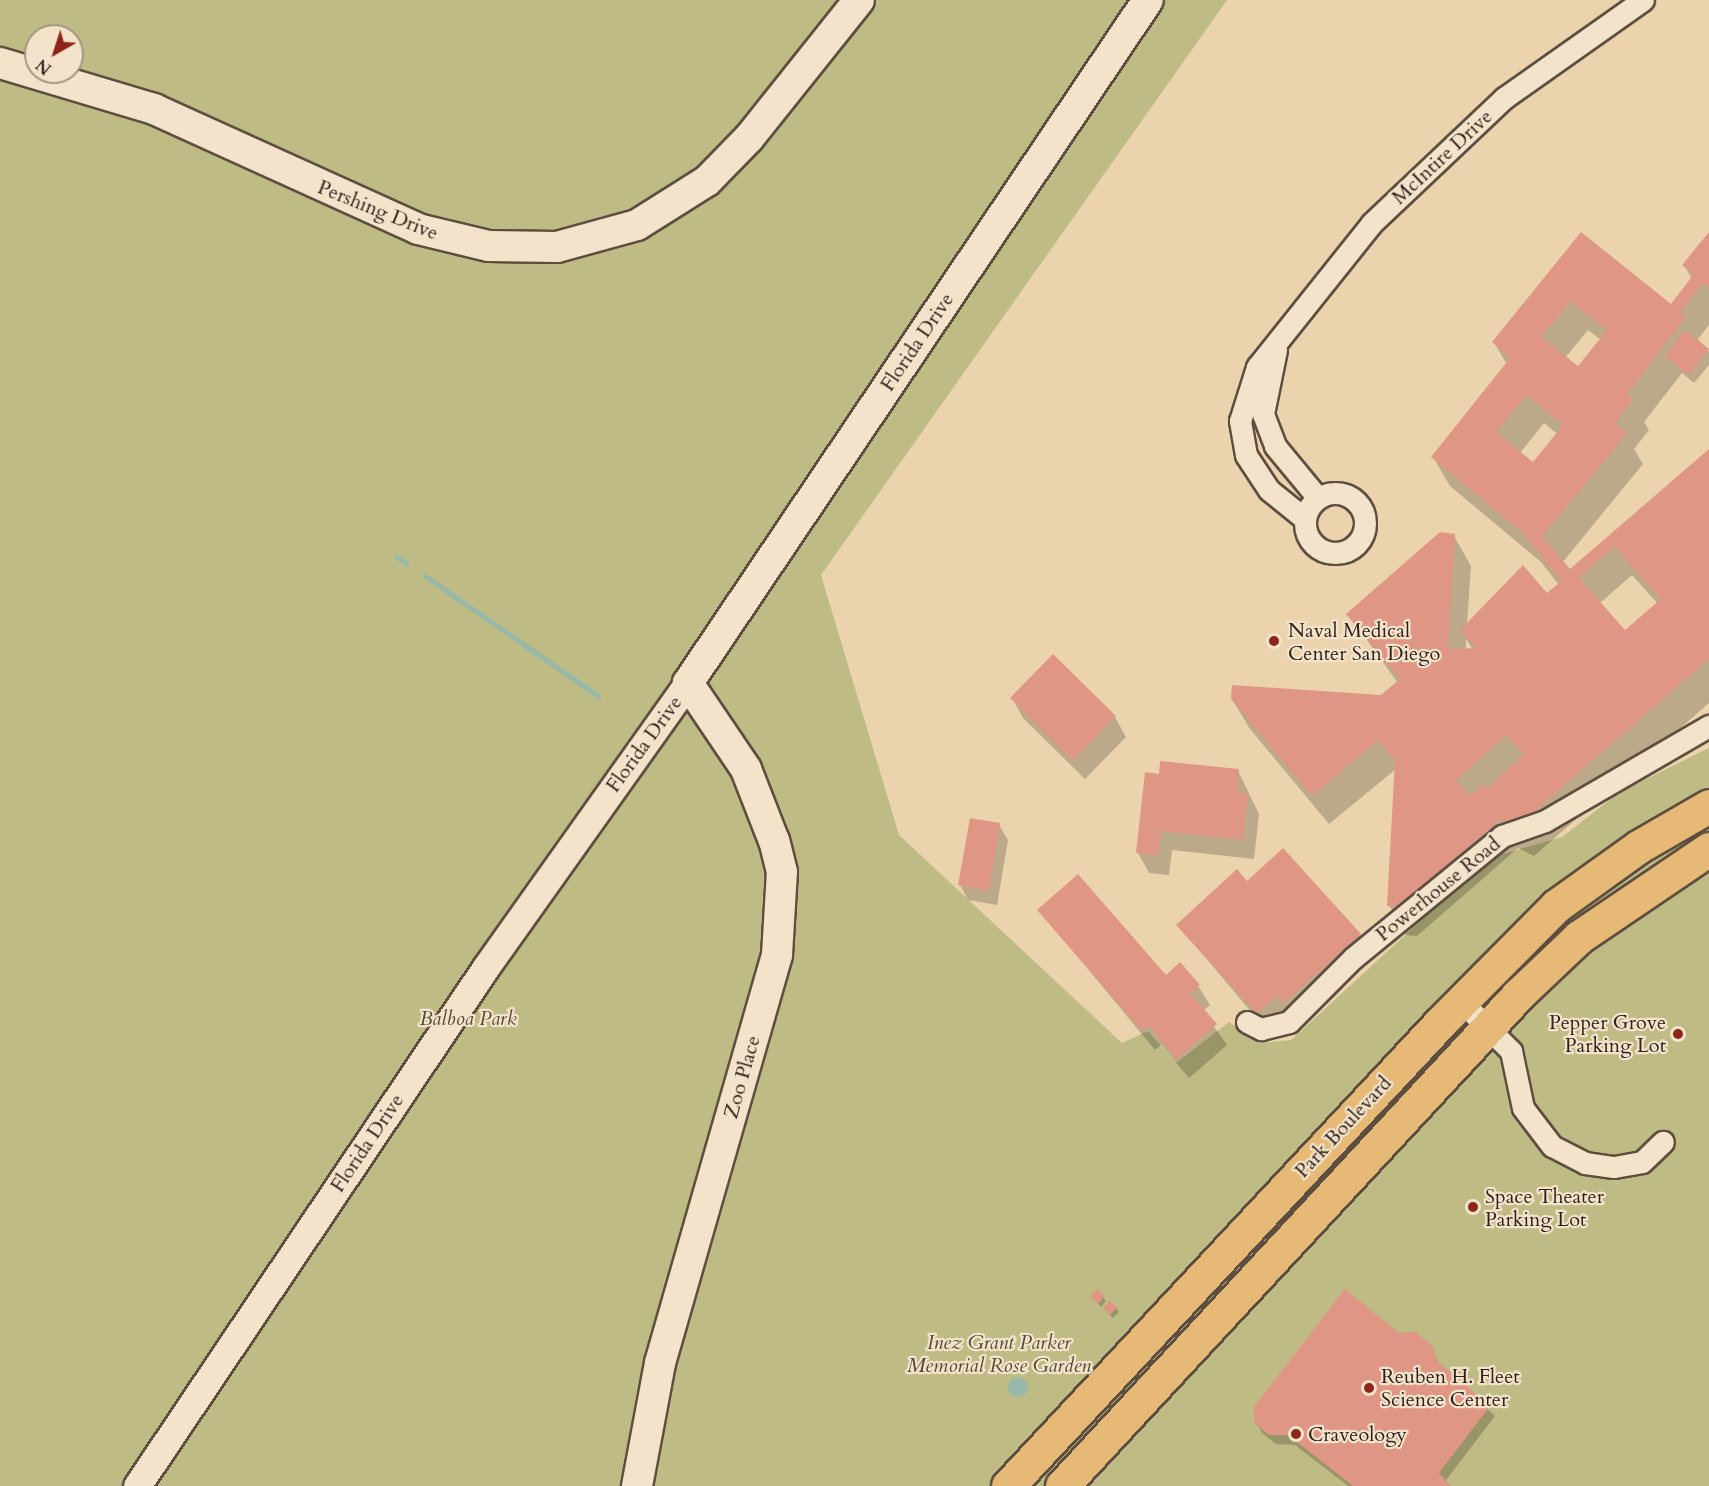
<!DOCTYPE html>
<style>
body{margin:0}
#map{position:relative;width:1709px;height:1486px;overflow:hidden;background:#ebd4ad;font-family:Cardo,serif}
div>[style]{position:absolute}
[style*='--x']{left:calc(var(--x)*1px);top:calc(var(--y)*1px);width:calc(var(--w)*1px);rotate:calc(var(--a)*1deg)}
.green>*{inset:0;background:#bfbb84}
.water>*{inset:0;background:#98b8a9}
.round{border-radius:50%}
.shadow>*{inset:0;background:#0003}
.stream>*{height:5px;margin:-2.5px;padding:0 2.5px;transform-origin:2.5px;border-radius:2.5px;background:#98b8a9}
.building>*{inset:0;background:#e09685}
.roads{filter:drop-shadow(2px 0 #5d4e40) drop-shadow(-2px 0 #5d4e40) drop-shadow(0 2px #5d4e40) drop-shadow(0 -2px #5d4e40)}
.minor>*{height:21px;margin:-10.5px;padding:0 10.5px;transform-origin:10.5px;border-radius:10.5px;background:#f2e3ca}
.minor>.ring{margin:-10.5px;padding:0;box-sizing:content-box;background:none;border:21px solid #f2e3ca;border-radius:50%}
.tertiary>*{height:27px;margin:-13.5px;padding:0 13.5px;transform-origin:13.5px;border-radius:13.5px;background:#f2e3ca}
.secondary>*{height:30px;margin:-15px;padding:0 15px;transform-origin:15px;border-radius:15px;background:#f2e3ca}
.primary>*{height:33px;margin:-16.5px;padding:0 16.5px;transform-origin:16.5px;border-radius:16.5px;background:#e6ba76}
.dots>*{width:16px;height:16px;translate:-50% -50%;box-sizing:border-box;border:3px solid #f2e3ca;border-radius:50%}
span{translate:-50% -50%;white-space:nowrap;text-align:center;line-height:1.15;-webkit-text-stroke:4.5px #f2e3ca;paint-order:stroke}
.street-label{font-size:20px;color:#2e211b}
.poi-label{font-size:20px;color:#2e211b}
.left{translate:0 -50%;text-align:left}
.right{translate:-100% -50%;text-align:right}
.park-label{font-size:20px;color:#524835;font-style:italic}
.north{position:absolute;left:24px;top:24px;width:60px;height:60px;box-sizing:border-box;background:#f2e3ca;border:2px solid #a49584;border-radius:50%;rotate:219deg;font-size:16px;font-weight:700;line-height:24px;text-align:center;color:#2e211b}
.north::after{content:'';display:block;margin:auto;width:21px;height:27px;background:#8f2418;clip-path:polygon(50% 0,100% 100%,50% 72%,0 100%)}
</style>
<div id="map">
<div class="green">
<i style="clip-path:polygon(evenodd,0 0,1227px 0,821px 575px,899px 835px,1122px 1043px,1148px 1031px,1176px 1063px,1229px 1022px,1260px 1043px,1291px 1040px,1489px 858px,1562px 837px,1620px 792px,1709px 748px,1709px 1486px,0 1486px,0 0,36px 36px,72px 36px,72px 72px,36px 72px,36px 36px)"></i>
</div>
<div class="water">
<i class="round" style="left:1008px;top:1377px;width:20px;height:20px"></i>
</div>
<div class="shadow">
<i style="clip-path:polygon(evenodd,1581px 234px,1671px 306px,1692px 279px,1684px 265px,1709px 234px,1709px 325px,1698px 339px,1709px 352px,1709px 365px,1694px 383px,1682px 373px,1644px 422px,1649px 430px,1634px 449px,1643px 464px,1562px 563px,1570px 572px,1709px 451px,1709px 703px,1534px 856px,1518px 848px,1417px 936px,1406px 935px,1389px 905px,1396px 769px,1329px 824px,1250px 729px,1232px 699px,1381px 697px,1398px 683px,1348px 614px,1454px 536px,1471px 566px,1467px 625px,1547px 595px,1559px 585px,1541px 562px,1450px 486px,1433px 457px,1507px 365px,1494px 342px,1581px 234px,1588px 330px,1601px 340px,1578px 369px,1565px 358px,1588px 330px,1581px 234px,1544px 423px,1557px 434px,1533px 464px,1520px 453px,1544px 423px,1581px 234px,1632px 575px,1658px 604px,1625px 632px,1600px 603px,1632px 575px,1581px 234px,1466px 639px,1473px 650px,1466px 650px,1466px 639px)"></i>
<i style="clip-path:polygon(1053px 656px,1115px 717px,1126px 737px,1085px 779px,1023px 718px,1012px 698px)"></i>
<i style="clip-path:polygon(1238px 771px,1259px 814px,1254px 859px,1172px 850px,1169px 875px,1149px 873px,1138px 853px,1160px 775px)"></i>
<i style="clip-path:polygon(999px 825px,1008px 840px,997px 905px,968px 900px,960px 885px)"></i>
<i style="clip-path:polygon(1247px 883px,1359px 935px,1371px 954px,1269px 1033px,1178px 925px)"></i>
<i style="clip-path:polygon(1039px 910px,1166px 977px,1198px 986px,1210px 1005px,1203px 1011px,1227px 1045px,1189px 1078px,1161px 1045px,1155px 1050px)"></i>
<i style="clip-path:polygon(1092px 1297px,1103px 1297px,1106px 1301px,1101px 1307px)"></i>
<i style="clip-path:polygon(1116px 1308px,1119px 1312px,1113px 1318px,1107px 1312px)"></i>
<i style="clip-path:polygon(1398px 1334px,1431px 1347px,1439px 1364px,1495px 1416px,1446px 1480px,1451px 1486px,1348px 1486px,1295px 1445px,1276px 1444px,1262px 1433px,1257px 1423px)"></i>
</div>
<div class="stream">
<i style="--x:397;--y:557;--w:11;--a:34"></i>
<i style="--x:425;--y:576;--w:211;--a:34.7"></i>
</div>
<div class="building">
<i style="clip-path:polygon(evenodd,1581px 232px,1671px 304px,1694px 274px,1682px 265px,1709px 232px,1709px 288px,1703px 283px,1680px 311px,1686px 317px,1627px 394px,1633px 400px,1615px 423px,1627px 433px,1542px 537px,1570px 569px,1709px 449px,1709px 659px,1516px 827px,1501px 819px,1399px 907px,1387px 906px,1395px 760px,1378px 740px,1312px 796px,1231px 699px,1232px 685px,1381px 695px,1400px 679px,1346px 614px,1440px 532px,1455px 534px,1448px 649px,1477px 648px,1460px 630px,1523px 565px,1547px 593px,1561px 581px,1523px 533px,1431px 457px,1510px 358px,1492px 342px,1581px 232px,1570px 301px,1607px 330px,1578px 366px,1541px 337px,1570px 301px,1581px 232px,1527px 395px,1563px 425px,1533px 462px,1496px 432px,1527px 395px,1581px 232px,1614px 546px,1661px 599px,1625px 630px,1579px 578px,1614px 546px,1581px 232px,1506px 735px,1524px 754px,1487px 789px,1483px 784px,1470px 796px,1456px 781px,1506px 735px)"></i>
<i style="clip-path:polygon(1685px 330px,1709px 349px,1688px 375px,1665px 356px)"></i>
<i style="clip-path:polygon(1053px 654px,1116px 716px,1073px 760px,1010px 698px)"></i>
<i style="clip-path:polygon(1160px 761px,1239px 769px,1237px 792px,1248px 793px,1243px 840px,1161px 831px,1158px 856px,1136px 853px,1145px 772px,1159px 774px)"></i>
<i style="clip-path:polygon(970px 818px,1000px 823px,989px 891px,958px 885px)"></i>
<i style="clip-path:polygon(1283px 848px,1361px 934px,1284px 1003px,1277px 995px,1257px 1014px,1176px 925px,1237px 869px,1247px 881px)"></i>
<i style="clip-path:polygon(1078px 874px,1166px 975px,1180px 962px,1200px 985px,1190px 993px,1217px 1024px,1177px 1059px,1149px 1026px,1142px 1031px,1037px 910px)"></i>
<i style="clip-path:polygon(1097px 1289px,1104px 1296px,1098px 1304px,1090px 1297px)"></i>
<i style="clip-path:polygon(1345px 1289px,1399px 1333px,1414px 1331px,1433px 1346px,1436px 1360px,1490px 1406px,1439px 1473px,1451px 1486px,1353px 1486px,1288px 1435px,1269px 1435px,1255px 1424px,1254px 1407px)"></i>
<i style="clip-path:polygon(1110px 1300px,1117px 1307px,1110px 1315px,1103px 1308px)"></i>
</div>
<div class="roads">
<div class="minor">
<i style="--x:1276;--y:350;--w:65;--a:101.5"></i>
<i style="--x:1263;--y:414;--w:34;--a:69"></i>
<i style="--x:1275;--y:446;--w:67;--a:50.4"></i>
<i class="ring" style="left:1305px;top:493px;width:39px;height:39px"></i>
<i style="--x:1305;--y:519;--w:46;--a:-141.1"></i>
<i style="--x:1269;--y:490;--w:42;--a:-123.3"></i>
<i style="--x:1246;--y:455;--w:35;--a:-100"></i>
<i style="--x:1240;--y:421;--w:57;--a:-72.5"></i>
<i style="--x:1257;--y:367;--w:184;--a:-51.4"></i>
<i style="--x:1372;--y:223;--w:182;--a:-43.4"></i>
<i style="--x:1504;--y:98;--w:170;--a:-35.2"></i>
<i style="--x:1461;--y:1001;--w:71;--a:45"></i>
<i style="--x:1511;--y:1051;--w:58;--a:78.1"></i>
<i style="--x:1523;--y:1108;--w:48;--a:52.7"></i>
<i style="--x:1552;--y:1146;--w:37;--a:27"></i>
<i style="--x:1585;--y:1163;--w:29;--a:8"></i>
<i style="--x:1614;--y:1167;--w:28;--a:-10"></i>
<i style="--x:1642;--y:1162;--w:29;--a:-44"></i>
<i style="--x:1247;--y:1022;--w:16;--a:27"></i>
<i style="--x:1261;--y:1029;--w:29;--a:-14"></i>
<i style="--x:1289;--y:1022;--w:91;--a:-45"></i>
<i style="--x:1353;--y:958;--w:193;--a:-39.3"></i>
<i style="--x:1502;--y:836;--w:46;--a:-19.2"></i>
<i style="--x:1545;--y:821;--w:190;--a:-30.1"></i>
</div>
<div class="tertiary">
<i style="--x:137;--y:1486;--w:625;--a:-56.08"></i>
<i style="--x:486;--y:967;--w:349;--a:-54.6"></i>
</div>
<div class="secondary">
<i style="--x:0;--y:63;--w:161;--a:16.6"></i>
<i style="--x:154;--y:109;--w:290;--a:24.4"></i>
<i style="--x:418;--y:229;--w:73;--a:13.5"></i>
<i style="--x:489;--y:246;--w:68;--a:0.8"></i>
<i style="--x:557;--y:247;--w:83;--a:-15.4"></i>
<i style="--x:637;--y:225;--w:83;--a:-32.2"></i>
<i style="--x:707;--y:181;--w:60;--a:-45.7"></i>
<i style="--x:749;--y:138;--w:176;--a:-51.4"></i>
<i style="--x:637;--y:1486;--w:125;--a:-79.4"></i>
<i style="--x:660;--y:1363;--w:424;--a:-74"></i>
<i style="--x:777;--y:955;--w:83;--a:-86.6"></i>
<i style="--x:782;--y:872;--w:32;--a:-104"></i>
<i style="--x:774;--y:841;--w:77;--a:-111.3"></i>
<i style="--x:746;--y:769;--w:104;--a:-124"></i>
<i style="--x:688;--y:683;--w:823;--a:-56.04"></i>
</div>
<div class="primary">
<i style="--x:1008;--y:1486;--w:633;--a:-46.98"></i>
<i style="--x:1440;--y:1023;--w:165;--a:-45.2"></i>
<i style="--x:1556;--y:906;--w:101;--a:-35.7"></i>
<i style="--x:1638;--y:847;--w:82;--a:-30"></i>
<i style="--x:1062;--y:1486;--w:672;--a:-47.11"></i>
<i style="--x:1519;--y:994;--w:83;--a:-43.5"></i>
<i style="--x:1579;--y:937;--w:157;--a:-34.1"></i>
</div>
</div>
<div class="dots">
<i style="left:1274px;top:641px;background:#8f2418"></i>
<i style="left:1678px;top:1034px;background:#8f2418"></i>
<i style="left:1473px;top:1207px;background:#8f2418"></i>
<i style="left:1369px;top:1388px;background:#8f2418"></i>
<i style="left:1296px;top:1434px;background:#8f2418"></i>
</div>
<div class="street-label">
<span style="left:1442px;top:157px;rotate:-43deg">McIntire Drive</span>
<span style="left:378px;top:210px;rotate:22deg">Pershing Drive</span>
<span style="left:917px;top:342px;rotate:-56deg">Florida Drive</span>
<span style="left:644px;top:744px;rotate:-54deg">Florida Drive</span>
<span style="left:1438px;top:889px;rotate:-39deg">Powerhouse Road</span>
<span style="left:742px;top:1077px;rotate:-74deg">Zoo Place</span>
<span style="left:1343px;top:1127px;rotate:-47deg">Park Boulevard</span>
<span style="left:367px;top:1143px;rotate:-56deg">Florida Drive</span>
</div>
<div class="poi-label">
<span class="left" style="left:1288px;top:642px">Naval Medical<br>Center San Diego</span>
<span class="right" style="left:1666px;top:1034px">Pepper Grove<br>Parking Lot</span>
<span class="left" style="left:1485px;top:1208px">Space Theater<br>Parking Lot</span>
<span class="left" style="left:1381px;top:1388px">Reuben H. Fleet<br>Science Center</span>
<span class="left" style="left:1308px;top:1434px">Craveology</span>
</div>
<div class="park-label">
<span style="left:468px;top:1018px">Balboa Park</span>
<span style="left:999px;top:1354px">Inez Grant Parker<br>Memorial Rose Garden</span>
</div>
<div class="north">N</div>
</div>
